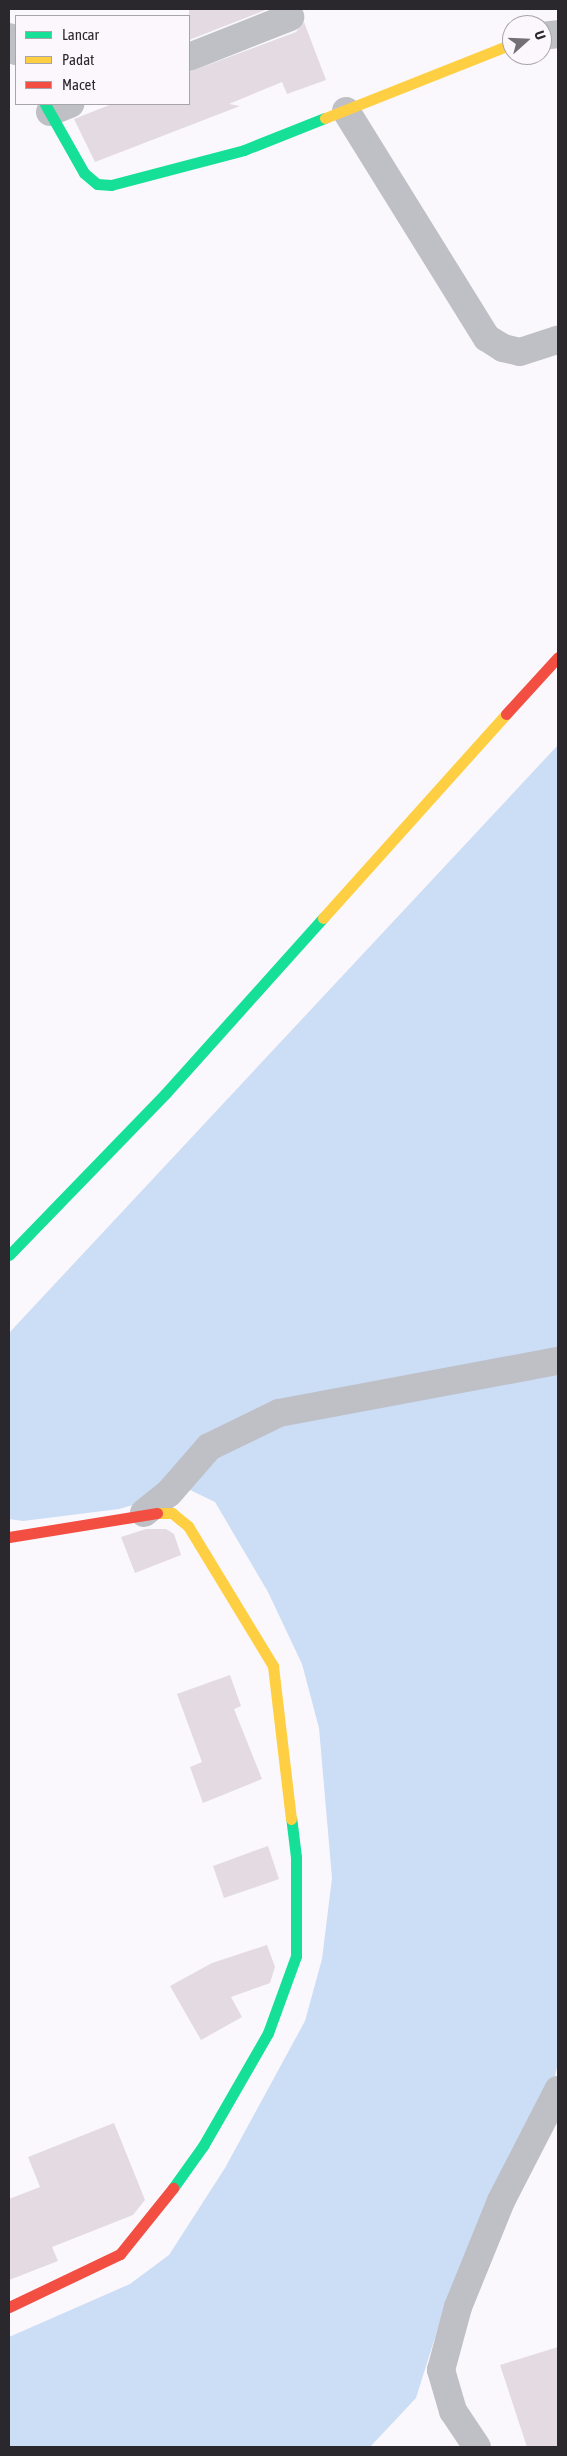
<!DOCTYPE html>
<style>
body{margin:0}
#map{position:relative;width:567px;height:2456px;overflow:hidden;background:#faf8fc;font-family:"Asap Condensed",sans-serif}
div>[style]{position:absolute}
[style*='--x']{left:calc(var(--x)*1px);top:calc(var(--y)*1px);width:calc(var(--w)*1px);rotate:calc(var(--a)*1deg)}
.water>*{inset:0;background:#ccddf6}
.building>*{inset:0;background:#e3dae2}
.street>*{height:28px;margin:-14px;padding:0 14px;transform-origin:14px;border-radius:14px;background:#bfc0c6}
.fast>*{height:11px;margin:-5.5px;padding:0 5.5px;transform-origin:5.5px;border-radius:5.5px;background:#16e098}
.slow>*{height:11px;margin:-5.5px;padding:0 5.5px;transform-origin:5.5px;border-radius:5.5px;background:#ffcf43}
.jam>*{height:11px;margin:-5.5px;padding:0 5.5px;transform-origin:5.5px;border-radius:5.5px;background:#f24e42}
span{translate:-50% -50%;white-space:nowrap;text-align:center;line-height:1.15;-webkit-text-stroke:4px #fbf7fd;paint-order:stroke}
.frame{position:absolute;inset:0;border:10px solid #2a272d;pointer-events:none}
.legend{position:absolute;left:15px;top:15px;width:175px;height:90px;box-sizing:border-box;background:#fbf7fd;border:1px solid #a7a4aa;margin:0;padding:6px 9px;list-style:none;font-size:15px;color:#2a272d}
.legend li{display:flex;align-items:center;gap:10px;height:25px}
.legend b{width:25px;border:1px solid #a7a4aa}
.north{position:absolute;left:502px;top:15px;width:50px;height:50px;box-sizing:border-box;background:#fbf7fd;border:1px solid #a7a4aa;border-radius:50%;rotate:70deg;font-size:14px;font-weight:700;line-height:20px;text-align:center;color:#2a272d}
.north::after{content:'';display:block;margin:auto;width:18px;height:22px;background:#737075;clip-path:polygon(50% 0,100% 100%,50% 72%,0 100%)}
</style>
<div id="map">
<div class="water">
<i style="clip-path:polygon(558px 745px,558px 2063px,553px 2084px,447px 2299px,416px 2398px,370px 2447px,9px 2447px,9px 2337px,130px 2284px,169px 2255px,225px 2168px,305px 2021px,322px 1959px,332px 1878px,319px 1728px,302px 1664px,268px 1592px,215px 1502px,188px 1489px,119px 1509px,23px 1521px,9px 1519px,9px 1333px)"></i>
</div>
<div class="building">
<i style="clip-path:polygon(189px 9px,268px 9px,189px 40px)"></i>
<i style="clip-path:polygon(304px 22px,326px 80px,287px 94px,282px 82px,229px 104px,240px 106px,95px 162px,74px 119px,112px 104px,189px 104px,189px 72px,296px 32px)"></i>
<i style="clip-path:polygon(146px 1529px,166px 1529px,174px 1534px,181px 1555px,135px 1573px,121px 1537px)"></i>
<i style="clip-path:polygon(230px 1675px,241px 1706px,234px 1709px,262px 1779px,203px 1803px,190px 1767px,202px 1762px,177px 1694px)"></i>
<i style="clip-path:polygon(268px 1846px,279px 1879px,224px 1898px,213px 1866px)"></i>
<i style="clip-path:polygon(267px 1945px,275px 1967px,270px 1983px,231px 1997px,242px 2017px,201px 2040px,170px 1986px,212px 1963px)"></i>
<i style="clip-path:polygon(114px 2123px,145px 2200px,133px 2215px,52px 2247px,58px 2261px,9px 2280px,9px 2199px,40px 2187px,28px 2157px)"></i>
<i style="clip-path:polygon(558px 2347px,558px 2447px,527px 2447px,500px 2365px)"></i>
</div>
<div class="street">
<i style="--x:542;--y:36;--w:16;--a:-7"></i>
<i style="--x:9;--y:37;--w:16;--a:63"></i>
<i style="--x:189;--y:57;--w:109;--a:-21.6"></i>
<i style="--x:346;--y:111;--w:267;--a:58.2"></i>
<i style="--x:487;--y:338;--w:19;--a:32"></i>
<i style="--x:503;--y:348;--w:17;--a:13"></i>
<i style="--x:520;--y:352;--w:40;--a:-18"></i>
<i style="--x:50;--y:112;--w:22;--a:-22"></i>
<i style="--x:144;--y:1513;--w:32;--a:-39"></i>
<i style="--x:169;--y:1493;--w:61;--a:-49"></i>
<i style="--x:209;--y:1447;--w:78;--a:-25.9"></i>
<i style="--x:279;--y:1413;--w:284;--a:-10.6"></i>
<i style="--x:477;--y:2447;--w:43;--a:-123.7"></i>
<i style="--x:453;--y:2411;--w:43;--a:-106.3"></i>
<i style="--x:441;--y:2370;--w:65;--a:-74.9"></i>
<i style="--x:458;--y:2307;--w:114;--a:-67.9"></i>
<i style="--x:501;--y:2201;--w:125;--a:-62.8"></i>
</div>
<div class="fast">
<i style="--x:45;--y:104;--w:79;--a:60.5"></i>
<i style="--x:84;--y:173;--w:17;--a:40"></i>
<i style="--x:97;--y:184;--w:14;--a:4"></i>
<i style="--x:111;--y:185;--w:138;--a:-14.7"></i>
<i style="--x:244;--y:150;--w:87;--a:-21.6"></i>
<i style="--x:9;--y:1255;--w:224;--a:-45.9"></i>
<i style="--x:165;--y:1094;--w:237;--a:-48.1"></i>
<i style="--x:173;--y:2188;--w:52;--a:-54.5"></i>
<i style="--x:203;--y:2146;--w:130;--a:-60.1"></i>
<i style="--x:268;--y:2033;--w:82;--a:-70"></i>
<i style="--x:296;--y:1956;--w:99;--a:-90"></i>
<i style="--x:296;--y:1857;--w:38;--a:-97"></i>
</div>
<div class="slow">
<i style="--x:325;--y:118;--w:201;--a:-21.6"></i>
<i style="--x:323;--y:918;--w:274;--a:-48.1"></i>
<i style="--x:157;--y:1513;--w:15;--a:0"></i>
<i style="--x:172;--y:1513;--w:21;--a:39"></i>
<i style="--x:188;--y:1526;--w:164;--a:58.7"></i>
<i style="--x:273;--y:1666;--w:154;--a:83.3"></i>
</div>
<div class="jam">
<i style="--x:506;--y:714;--w:77;--a:-47.6"></i>
<i style="--x:9;--y:1537;--w:150;--a:-9.2"></i>
<i style="--x:9;--y:2307;--w:123;--a:-25.5"></i>
<i style="--x:120;--y:2254;--w:85;--a:-51.2"></i>
</div>
<div class="frame"></div>
<ul class="legend">
<li><b style="height:6px;background:#16e098"></b>Lancar</li>
<li><b style="height:6px;background:#ffcf43"></b>Padat</li>
<li><b style="height:6px;background:#f24e42"></b>Macet</li>
</ul>
<div class="north">U</div>
</div>
